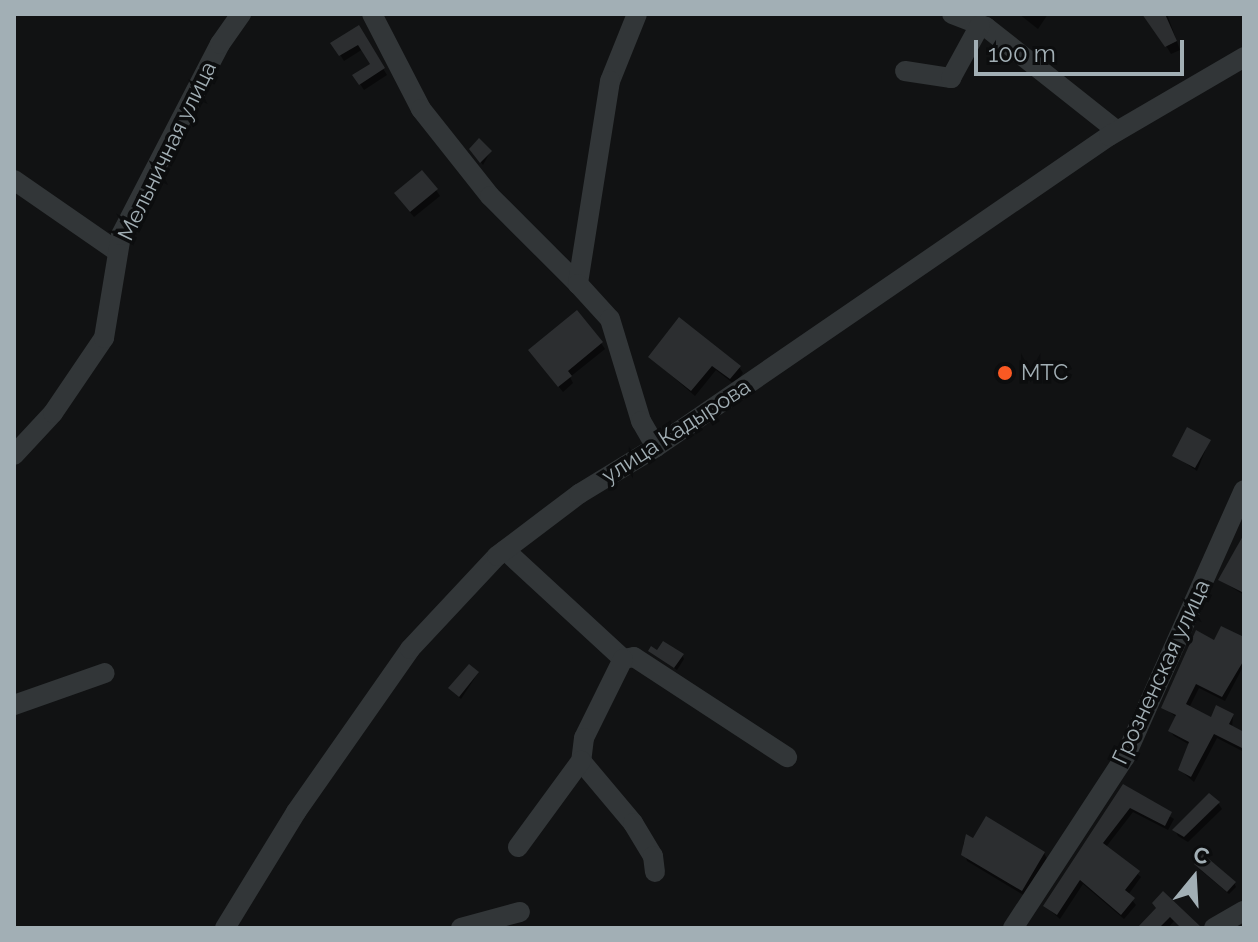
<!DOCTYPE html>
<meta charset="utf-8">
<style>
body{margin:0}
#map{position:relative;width:1258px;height:942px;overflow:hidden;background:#111213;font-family:Raleway,sans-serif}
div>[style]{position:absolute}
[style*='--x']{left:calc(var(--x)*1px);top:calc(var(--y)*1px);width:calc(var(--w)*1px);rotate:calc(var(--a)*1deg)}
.shadow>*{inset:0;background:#0007}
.building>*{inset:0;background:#2c2e30}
.minor>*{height:20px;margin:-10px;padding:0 10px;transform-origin:10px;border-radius:10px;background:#323638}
.dots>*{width:22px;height:22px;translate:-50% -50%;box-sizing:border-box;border:4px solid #0c0d0e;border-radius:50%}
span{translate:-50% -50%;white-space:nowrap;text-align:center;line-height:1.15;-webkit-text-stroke:7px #0c0d0e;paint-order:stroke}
.street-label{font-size:22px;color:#a2afb5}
.poi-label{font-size:22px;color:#a2afb5}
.left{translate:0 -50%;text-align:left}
.frame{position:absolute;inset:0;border:16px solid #a2afb5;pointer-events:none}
.north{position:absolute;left:1154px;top:838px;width:80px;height:80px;-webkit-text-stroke:6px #0c0d0e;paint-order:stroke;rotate:18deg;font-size:22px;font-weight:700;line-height:32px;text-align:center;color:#a2afb5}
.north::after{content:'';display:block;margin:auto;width:28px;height:36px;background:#a2afb5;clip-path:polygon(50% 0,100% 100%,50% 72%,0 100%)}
.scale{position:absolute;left:974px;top:40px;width:210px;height:36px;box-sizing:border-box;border:4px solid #a2afb5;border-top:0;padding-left:10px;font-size:24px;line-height:28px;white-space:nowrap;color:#a2afb5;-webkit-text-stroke:6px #0c0d0e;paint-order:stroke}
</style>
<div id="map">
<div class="shadow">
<i style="clip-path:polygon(1019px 14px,1048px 14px,1038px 29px)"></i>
<i style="clip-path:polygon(1147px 14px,1167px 14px,1180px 50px,1171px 54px)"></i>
<i style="clip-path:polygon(358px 28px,387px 75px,364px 90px,355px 76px,372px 65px,363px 49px,344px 61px,333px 43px)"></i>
<i style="clip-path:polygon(490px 152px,483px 165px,474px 153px)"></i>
<i style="clip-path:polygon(436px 190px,440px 196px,414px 217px,400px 200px)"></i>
<i style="clip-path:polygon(601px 343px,605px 349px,570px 377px,573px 383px,563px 392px,534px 356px)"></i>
<i style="clip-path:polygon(650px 357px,739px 367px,743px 373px,734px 384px,716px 370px,695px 396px)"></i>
<i style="clip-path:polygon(1209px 441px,1197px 471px,1174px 455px)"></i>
<i style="clip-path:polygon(1244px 534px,1244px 595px,1220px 580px)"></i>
<i style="clip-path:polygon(1244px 639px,1244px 665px,1225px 701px,1199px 688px,1189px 708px,1211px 719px,1233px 715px,1232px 728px,1244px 734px,1244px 752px,1217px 738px,1194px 782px,1180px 770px,1190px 745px,1174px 736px,1170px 731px,1177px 718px,1164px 707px,1215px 643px)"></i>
<i style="clip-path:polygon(651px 651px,682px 655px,684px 659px,677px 670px)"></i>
<i style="clip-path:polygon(478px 673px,461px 699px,453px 692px,451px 689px)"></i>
<i style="clip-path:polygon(1124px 787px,1174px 819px,1168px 830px,1133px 812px,1106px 847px,1141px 877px,1128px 895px,1136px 905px,1124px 919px,1083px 884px,1060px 919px,1045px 906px)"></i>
<i style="clip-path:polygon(1218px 803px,1222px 809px,1188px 842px,1178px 836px,1175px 830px)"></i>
<i style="clip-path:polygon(967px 837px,1044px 853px,1047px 859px,1025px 896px,967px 861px,963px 844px)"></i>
<i style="clip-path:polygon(1198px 868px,1234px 883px,1236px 887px,1229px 894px)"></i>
<i style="clip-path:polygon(1157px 909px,1197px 928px,1181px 928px,1174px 921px,1168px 928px,1140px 928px)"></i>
</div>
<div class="building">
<i style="clip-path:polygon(1142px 14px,1165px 14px,1177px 41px,1165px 47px)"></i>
<i style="clip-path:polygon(359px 25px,385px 68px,359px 85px,352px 75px,370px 64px,358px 45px,339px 56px,330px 43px)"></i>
<i style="clip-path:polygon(479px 138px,492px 151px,480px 163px,469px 149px)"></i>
<i style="clip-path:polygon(422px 170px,438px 189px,410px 212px,394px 193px)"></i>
<i style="clip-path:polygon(577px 310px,603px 342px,568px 371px,572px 376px,558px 387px,528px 350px)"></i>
<i style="clip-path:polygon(679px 317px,741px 366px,730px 379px,712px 366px,691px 391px,648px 357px)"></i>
<i style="clip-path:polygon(1187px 427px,1211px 440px,1195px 468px,1172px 456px)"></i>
<i style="clip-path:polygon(1244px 534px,1244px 593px,1218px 580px)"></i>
<i style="clip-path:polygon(1221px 626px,1244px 637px,1244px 660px,1222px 697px,1196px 684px,1186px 704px,1211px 717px,1216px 705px,1234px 714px,1229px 724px,1244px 732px,1244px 749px,1214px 734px,1191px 777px,1178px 770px,1189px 742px,1168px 731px,1176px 715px,1161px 708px,1196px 630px,1214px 640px)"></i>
<i style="clip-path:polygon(663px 641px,684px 654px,674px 668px,648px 651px,651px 646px,657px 650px)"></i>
<i style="clip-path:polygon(469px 664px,479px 672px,459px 697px,448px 688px)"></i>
<i style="clip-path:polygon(1123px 784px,1172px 812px,1165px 826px,1130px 808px,1103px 843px,1140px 871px,1125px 890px,1135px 898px,1121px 915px,1080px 880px,1057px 915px,1043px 906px)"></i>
<i style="clip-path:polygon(1209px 793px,1220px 802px,1184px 837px,1172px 830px)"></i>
<i style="clip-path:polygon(986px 816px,1045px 852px,1022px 891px,961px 855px,966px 834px,973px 838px)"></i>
<i style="clip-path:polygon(1203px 854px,1236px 882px,1227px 892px,1194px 864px)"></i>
<i style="clip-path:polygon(1163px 891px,1201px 927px,1201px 928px,1181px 928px,1170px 917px,1159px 928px,1137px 928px,1156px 908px,1152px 903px)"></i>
</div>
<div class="minor">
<i style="--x:372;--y:14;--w:107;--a:62.7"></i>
<i style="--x:421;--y:109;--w:111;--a:51.6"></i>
<i style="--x:490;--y:196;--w:124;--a:45"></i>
<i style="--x:637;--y:14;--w:72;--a:111.9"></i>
<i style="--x:610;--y:81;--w:206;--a:99"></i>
<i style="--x:578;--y:284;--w:47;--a:47.6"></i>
<i style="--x:610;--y:319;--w:107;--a:73.1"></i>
<i style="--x:641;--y:421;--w:30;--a:60"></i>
<i style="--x:952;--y:14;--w:36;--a:21"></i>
<i style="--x:986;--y:27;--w:167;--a:38.4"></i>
<i style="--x:905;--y:71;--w:47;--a:8.7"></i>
<i style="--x:951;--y:78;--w:60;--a:-61.3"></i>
<i style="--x:14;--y:180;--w:126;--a:34.7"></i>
<i style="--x:14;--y:455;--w:57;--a:-47.1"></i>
<i style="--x:53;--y:413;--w:91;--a:-55.8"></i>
<i style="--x:104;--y:338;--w:104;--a:-80.6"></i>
<i style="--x:121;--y:235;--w:215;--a:-62.6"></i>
<i style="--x:220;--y:44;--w:37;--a:-55"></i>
<i style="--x:505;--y:550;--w:161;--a:42.7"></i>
<i style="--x:623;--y:659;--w:11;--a:-10"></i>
<i style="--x:634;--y:657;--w:183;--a:33.2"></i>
<i style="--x:623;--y:659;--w:88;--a:116.3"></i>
<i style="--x:584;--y:738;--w:23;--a:97"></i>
<i style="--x:581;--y:761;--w:81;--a:50"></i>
<i style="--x:633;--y:823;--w:39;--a:59"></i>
<i style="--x:653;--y:856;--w:16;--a:83"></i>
<i style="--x:14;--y:705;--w:96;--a:-19.4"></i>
<i style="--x:518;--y:847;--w:107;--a:-53.8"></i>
<i style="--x:225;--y:928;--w:136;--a:-58.5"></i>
<i style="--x:296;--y:812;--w:199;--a:-55"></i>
<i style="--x:410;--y:649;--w:127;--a:-46.9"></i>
<i style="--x:497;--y:556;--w:103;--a:-37.1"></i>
<i style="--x:579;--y:494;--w:90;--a:-31.4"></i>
<i style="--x:656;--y:447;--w:549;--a:-34.47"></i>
<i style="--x:1109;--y:136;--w:156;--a:-30.3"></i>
<i style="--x:461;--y:928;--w:61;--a:-15.2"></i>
<i style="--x:1013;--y:928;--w:204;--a:-56.8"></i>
<i style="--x:1125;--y:757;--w:292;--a:-66"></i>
<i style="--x:1214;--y:928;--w:34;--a:-30"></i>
</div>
<div class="dots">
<i style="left:1005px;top:373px;background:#fa5923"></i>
</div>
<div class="street-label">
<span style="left:167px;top:151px;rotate:-64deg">Мельничная улица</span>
<span style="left:676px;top:431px;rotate:-33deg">улица Кадырова</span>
<span style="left:1161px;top:672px;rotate:-65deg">Грозненская улица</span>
</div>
<div class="poi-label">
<span class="left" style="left:1021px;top:373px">МТС</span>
</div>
<div class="frame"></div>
<div class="north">С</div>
<div class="scale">100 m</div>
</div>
